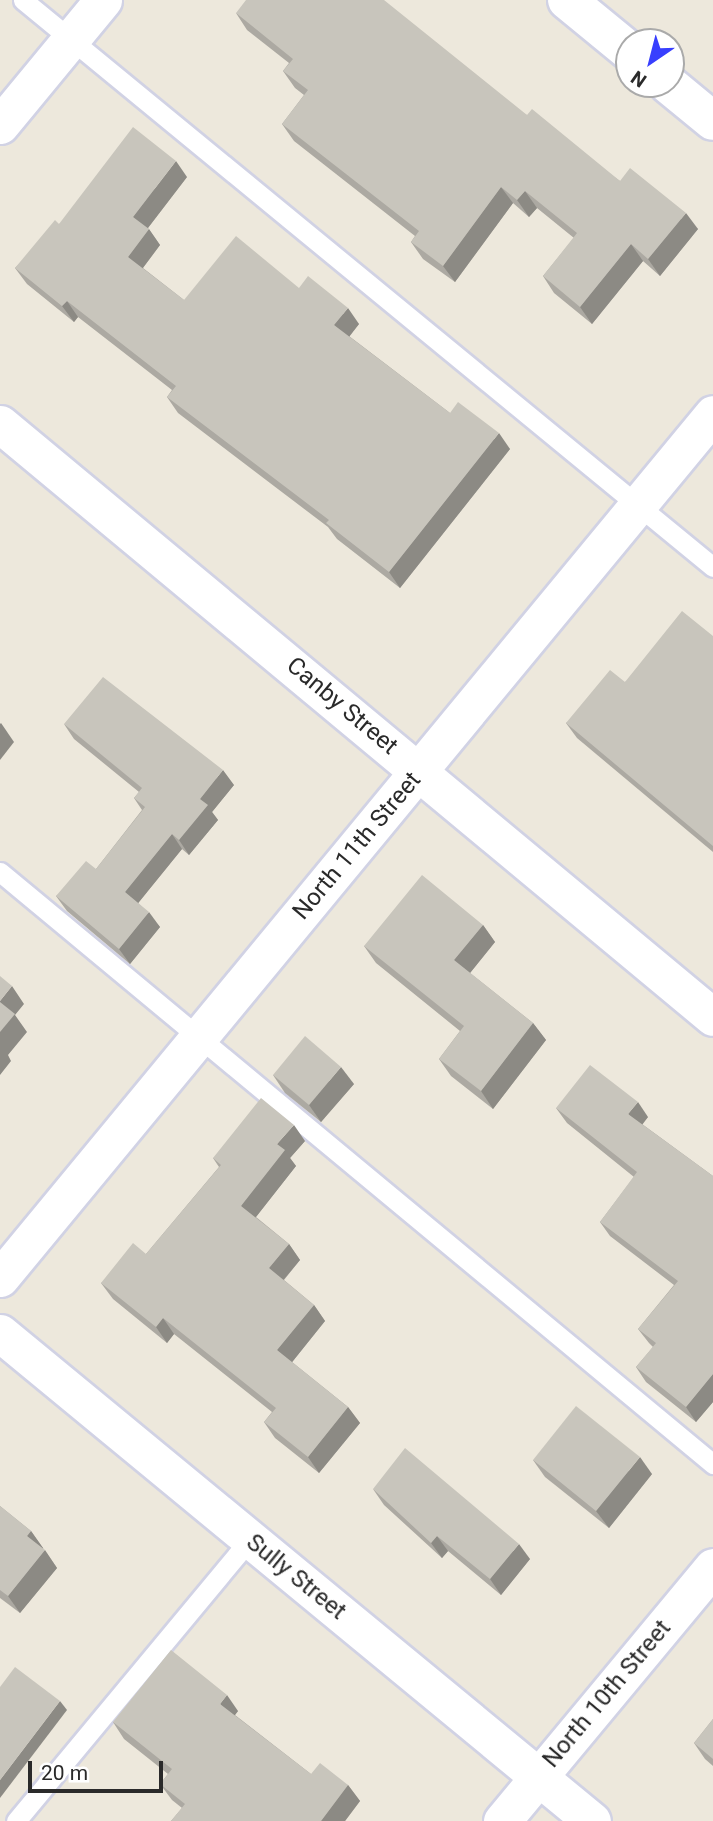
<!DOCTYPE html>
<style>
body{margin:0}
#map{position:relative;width:713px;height:1821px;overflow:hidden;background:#ede8dc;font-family:Roboto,sans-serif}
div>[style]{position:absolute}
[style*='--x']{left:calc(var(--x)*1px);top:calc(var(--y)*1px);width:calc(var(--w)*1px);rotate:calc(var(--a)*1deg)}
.roads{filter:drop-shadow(2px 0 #d1d2e4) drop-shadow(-2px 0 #d1d2e4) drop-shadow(0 2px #d1d2e4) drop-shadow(0 -2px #d1d2e4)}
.service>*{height:19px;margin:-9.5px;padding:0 9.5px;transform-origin:9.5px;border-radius:9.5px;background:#fff}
.minor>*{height:37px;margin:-18.5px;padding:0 18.5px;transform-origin:18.5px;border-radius:18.5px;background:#fff}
.secondary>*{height:38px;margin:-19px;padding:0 19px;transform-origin:19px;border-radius:19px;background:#fff}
.wall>*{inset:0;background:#aca9a2}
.shaded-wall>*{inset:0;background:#8c8a84}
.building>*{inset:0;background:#c8c5bc}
span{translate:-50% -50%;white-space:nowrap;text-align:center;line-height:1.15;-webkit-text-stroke:5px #fff;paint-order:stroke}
.street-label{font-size:24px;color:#2a2a2a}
.north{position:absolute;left:615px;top:28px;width:70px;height:70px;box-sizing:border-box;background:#fff;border:2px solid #aaa;border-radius:50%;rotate:215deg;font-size:19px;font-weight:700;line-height:28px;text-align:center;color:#2a2a2a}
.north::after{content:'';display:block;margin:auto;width:24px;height:32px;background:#383ffe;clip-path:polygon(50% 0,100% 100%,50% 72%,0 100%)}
.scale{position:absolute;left:28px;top:1761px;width:135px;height:32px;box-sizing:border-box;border:4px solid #2a2a2a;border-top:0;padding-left:9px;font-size:21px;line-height:24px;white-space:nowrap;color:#2a2a2a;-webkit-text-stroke:5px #fff;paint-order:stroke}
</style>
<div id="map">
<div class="roads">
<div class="service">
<i style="--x:23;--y:0;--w:893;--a:39.41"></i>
<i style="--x:0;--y:872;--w:927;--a:39.7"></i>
<i style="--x:16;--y:1821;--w:366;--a:-50.3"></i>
</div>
<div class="minor">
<i style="--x:0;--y:125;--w:162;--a:-50.5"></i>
<i style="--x:0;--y:424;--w:927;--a:39.75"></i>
<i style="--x:0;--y:1278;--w:1120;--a:-50.47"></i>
<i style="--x:0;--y:1333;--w:767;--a:39.5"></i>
<i style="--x:502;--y:1821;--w:330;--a:-50.3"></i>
</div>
<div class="secondary">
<i style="--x:567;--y:0;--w:80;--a:39.4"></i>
<i style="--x:668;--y:84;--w:58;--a:39.4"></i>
</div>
</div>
<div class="wall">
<i style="clip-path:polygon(236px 13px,527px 115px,620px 181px,698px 229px,660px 276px,643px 261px,592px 324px,554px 293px,543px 276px,574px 238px,537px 208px,529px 217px,513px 203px,455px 282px,423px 259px,411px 242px,415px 236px,294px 141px,282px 124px,304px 95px,295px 88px,283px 71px,289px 63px,247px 30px)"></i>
<i style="clip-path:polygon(187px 177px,148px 228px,160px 245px,143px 268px,184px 300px,299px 288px,359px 324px,349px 336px,450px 413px,510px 449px,400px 588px,337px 539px,328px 527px,178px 413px,167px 397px,172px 390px,78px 317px,74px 322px,27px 284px,15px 268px,59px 224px)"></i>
<i style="clip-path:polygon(713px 636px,713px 852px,577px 738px,566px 723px,625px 682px)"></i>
<i style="clip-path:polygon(64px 724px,234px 785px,212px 812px,218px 820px,189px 855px,182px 849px,138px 903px,160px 927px,130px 964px,67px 911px,56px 896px,96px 869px,142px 810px,134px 798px,139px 792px,74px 739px)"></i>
<i style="clip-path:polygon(483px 925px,495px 942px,470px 973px,533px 1023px,546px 1040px,493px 1109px,451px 1076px,439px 1059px,460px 1031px,376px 963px,364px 946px)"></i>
<i style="clip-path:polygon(273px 1075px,354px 1084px,321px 1122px,285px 1093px)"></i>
<i style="clip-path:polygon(556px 1108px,648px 1117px,642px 1124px,713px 1176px,713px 1402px,696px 1422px,646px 1382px,636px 1367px,653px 1347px,649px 1343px,638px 1329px,674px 1285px,610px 1236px,600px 1222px,634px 1177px,567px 1123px)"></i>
<i style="clip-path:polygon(305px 1141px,290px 1158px,296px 1166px,256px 1217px,289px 1244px,300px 1260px,284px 1280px,314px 1305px,325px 1321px,292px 1362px,348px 1407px,360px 1423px,319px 1473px,275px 1438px,264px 1422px,272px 1412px,174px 1334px,167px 1343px,113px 1299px,101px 1283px,146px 1254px,219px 1167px,213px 1158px)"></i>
<i style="clip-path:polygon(533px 1460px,652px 1474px,609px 1528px,545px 1477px)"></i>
<i style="clip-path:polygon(373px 1489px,530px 1559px,501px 1595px,448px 1551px,442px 1558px,384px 1505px)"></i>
<i style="clip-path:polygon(0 1506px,31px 1531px,57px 1568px,20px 1613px,0 1598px)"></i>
<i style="clip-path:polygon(238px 1711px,235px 1715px,311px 1774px,348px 1785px,360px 1801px,345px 1821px,171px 1821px,182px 1808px,172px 1800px,160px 1784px,168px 1774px,124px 1739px,113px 1722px)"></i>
<i style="clip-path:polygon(713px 1719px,713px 1766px,705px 1759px,694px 1743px)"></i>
</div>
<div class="shaded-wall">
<i style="clip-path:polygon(176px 161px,187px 177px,144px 233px,133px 217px)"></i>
<i style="clip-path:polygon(501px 187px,513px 203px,455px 282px,443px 266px)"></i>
<i style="clip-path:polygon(525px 191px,537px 208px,529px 217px,517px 200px)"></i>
<i style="clip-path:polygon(686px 213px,698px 229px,660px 276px,648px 259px)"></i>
<i style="clip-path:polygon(149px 229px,160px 245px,139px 273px,128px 257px)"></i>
<i style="clip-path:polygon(631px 244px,643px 261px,592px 324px,580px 307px)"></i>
<i style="clip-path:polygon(67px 301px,78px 317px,74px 322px,62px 306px)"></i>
<i style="clip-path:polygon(348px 308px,359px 324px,346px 341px,334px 325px)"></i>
<i style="clip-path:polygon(499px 433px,510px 449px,400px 588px,389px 572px)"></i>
<i style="clip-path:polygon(1px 723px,14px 742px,0 760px,0 724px)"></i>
<i style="clip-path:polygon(223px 770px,234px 785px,212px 812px,218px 820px,189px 855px,179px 840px,200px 799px)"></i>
<i style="clip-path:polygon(172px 834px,182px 849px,135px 907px,125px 892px)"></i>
<i style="clip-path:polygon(149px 912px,160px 927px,130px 964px,119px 949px)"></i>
<i style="clip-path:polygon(483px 925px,495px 942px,466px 978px,454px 960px)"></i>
<i style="clip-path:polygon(12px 986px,24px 1004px,15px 1015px,27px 1032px,8px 1055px,11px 1061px,0 1075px,0 1001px)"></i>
<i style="clip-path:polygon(533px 1023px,546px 1040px,493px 1109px,481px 1091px)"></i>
<i style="clip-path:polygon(341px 1067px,354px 1084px,321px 1122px,309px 1105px)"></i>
<i style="clip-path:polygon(638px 1102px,648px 1117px,639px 1129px,628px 1114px)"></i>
<i style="clip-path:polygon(294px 1125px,305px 1141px,290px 1158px,296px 1166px,252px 1222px,241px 1206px,277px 1144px)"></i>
<i style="clip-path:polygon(289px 1244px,300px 1260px,280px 1284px,269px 1268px)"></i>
<i style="clip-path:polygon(314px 1305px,325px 1321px,289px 1366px,277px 1350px)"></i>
<i style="clip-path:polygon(163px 1318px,174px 1334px,167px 1343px,156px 1327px)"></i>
<i style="clip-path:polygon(713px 1374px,713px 1402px,696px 1422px,686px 1407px)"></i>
<i style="clip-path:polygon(348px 1407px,360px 1423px,319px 1473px,308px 1457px)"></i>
<i style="clip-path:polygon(640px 1457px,652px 1474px,609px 1528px,596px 1511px)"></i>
<i style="clip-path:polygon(31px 1531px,43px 1548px,39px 1553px,27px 1536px)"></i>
<i style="clip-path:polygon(437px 1536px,448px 1551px,442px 1558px,431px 1543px)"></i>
<i style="clip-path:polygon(519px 1544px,530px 1559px,501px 1595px,490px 1579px)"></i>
<i style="clip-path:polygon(45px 1550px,57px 1568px,20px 1613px,8px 1596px)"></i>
<i style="clip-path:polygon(227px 1695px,238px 1711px,231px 1720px,220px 1704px)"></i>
<i style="clip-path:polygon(60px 1701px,67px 1710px,0 1798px,0 1780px)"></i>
<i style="clip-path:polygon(348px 1785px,360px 1801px,345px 1821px,321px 1821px)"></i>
</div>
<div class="building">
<i style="clip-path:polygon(246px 0,384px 0,527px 115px,532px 109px,620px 181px,630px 168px,686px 213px,648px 259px,631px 244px,580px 307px,543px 276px,577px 233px,525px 191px,517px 200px,501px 187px,443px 266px,411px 242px,419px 231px,282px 124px,308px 90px,283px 71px,293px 59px,236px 13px)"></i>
<i style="clip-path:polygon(133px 127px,176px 161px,133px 217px,149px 229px,128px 257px,184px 300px,236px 236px,299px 288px,308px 276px,348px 308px,334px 325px,450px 413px,458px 402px,499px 433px,389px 572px,326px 523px,329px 520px,167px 397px,176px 386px,67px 301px,62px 306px,15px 268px,55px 220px,59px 224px)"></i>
<i style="clip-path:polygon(682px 611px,713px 636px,713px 846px,566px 723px,610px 670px,625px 682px)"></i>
<i style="clip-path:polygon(103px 677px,223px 770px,200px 799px,208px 805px,179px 840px,172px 834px,125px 892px,149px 912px,119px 949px,56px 896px,86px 861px,96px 869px,145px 807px,134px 798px,142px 788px,64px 724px)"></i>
<i style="clip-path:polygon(422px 875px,483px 925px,454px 960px,533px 1023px,481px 1091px,439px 1059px,464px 1026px,364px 946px)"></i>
<i style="clip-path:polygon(0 976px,12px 986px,0 1001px)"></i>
<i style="clip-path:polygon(0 1002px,15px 1014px,0 1032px)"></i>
<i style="clip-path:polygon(305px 1036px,341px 1067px,309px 1105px,273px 1075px)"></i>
<i style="clip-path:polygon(590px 1065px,638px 1102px,628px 1114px,713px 1176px,713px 1374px,686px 1407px,636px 1367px,656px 1343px,638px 1329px,678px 1281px,600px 1222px,637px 1172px,556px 1108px)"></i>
<i style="clip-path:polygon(261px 1098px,294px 1125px,277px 1144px,285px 1150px,241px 1206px,289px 1244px,269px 1268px,314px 1305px,277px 1350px,348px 1407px,308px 1457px,264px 1422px,276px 1408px,163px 1318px,156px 1327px,101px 1283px,133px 1243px,146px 1254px,221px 1165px,213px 1158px)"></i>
<i style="clip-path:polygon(576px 1406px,640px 1457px,596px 1511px,533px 1460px)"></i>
<i style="clip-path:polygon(405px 1448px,519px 1544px,490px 1579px,437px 1536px,431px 1543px,373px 1489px)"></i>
<i style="clip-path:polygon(0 1506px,31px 1531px,27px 1536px,45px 1550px,8px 1596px,0 1590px)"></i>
<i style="clip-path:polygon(171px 1650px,227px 1695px,220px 1704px,311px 1774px,320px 1763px,348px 1785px,321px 1821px,171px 1821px,185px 1804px,160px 1784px,172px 1769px,113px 1722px)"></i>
<i style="clip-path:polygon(15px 1667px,60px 1701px,0 1780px,0 1687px)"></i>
<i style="clip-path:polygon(713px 1719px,713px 1759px,694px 1743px)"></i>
</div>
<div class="street-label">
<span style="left:342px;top:706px;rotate:40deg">Canby Street</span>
<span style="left:357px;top:846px;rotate:-50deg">North 11th Street</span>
<span style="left:296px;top:1577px;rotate:39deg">Sully Street</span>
<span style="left:607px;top:1694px;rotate:-50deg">North 10th Street</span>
</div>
<div class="north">N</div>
<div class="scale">20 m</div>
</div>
